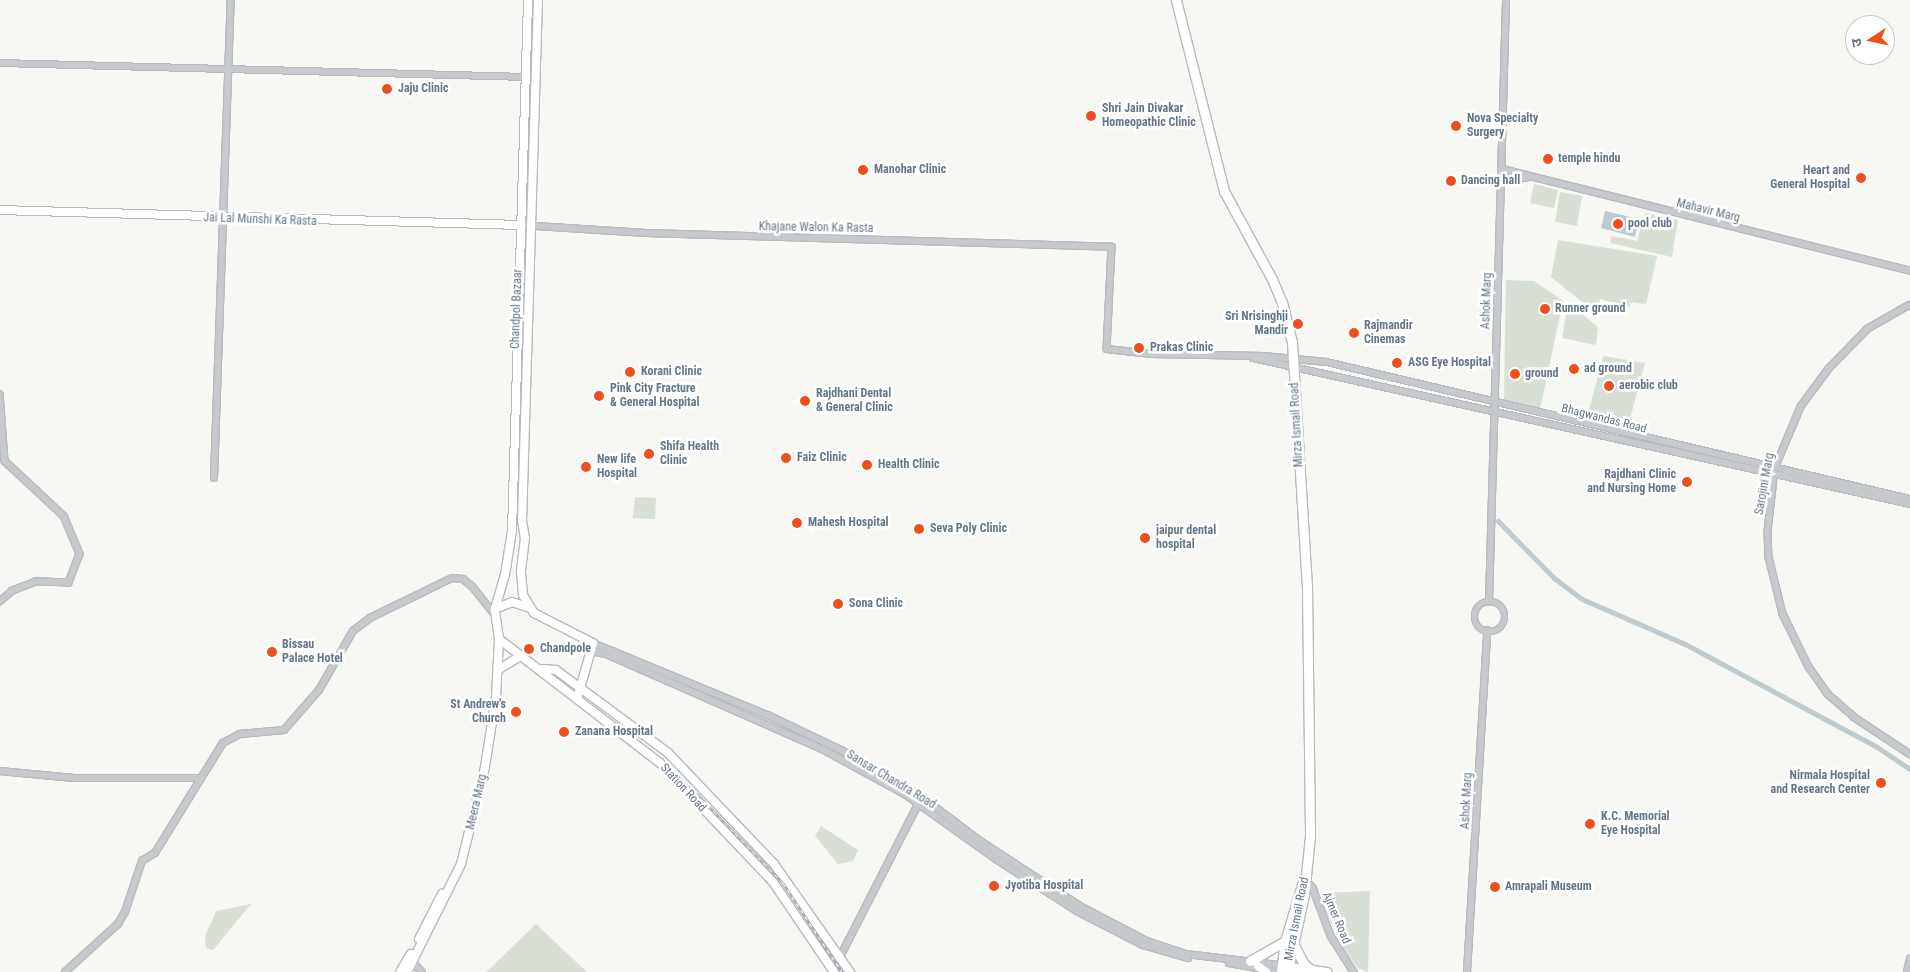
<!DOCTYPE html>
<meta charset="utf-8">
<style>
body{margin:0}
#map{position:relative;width:1910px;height:972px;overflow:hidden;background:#f7f7f3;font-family:"Roboto Condensed","Noto Sans Devanagari",sans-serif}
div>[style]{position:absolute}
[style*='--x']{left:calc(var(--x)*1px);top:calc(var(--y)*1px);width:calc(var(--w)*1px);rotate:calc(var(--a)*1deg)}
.green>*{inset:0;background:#d8dfd4}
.water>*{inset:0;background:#bdcace}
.canal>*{height:5px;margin:-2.5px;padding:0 2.5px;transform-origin:2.5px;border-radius:2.5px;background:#bdcace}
.roads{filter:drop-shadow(1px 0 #b7bbbf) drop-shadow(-1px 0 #b7bbbf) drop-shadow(0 1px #b7bbbf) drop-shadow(0 -1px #b7bbbf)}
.minor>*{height:5.5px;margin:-2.75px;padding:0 2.75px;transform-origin:2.75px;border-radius:2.75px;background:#c6cacd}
.minor>.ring{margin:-2.75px;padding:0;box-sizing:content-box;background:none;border:5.5px solid #c6cacd;border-radius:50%}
.major>*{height:8px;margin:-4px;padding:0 4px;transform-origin:4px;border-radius:4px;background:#fff}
.highway>*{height:9px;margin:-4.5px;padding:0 4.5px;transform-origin:4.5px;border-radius:4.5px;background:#fff}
.rail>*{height:3px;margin-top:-1.5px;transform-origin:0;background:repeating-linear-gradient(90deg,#fff 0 4px,#a6acb2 0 8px);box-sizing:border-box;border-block:1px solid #a6acb2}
.dots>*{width:14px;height:14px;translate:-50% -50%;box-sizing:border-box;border:2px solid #fff;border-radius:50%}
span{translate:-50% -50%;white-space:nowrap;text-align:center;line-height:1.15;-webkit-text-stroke:5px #fff;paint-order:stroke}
.poi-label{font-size:12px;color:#647786;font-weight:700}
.left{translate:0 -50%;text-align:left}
.right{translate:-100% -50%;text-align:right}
.street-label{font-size:12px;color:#647786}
.north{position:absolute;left:1845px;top:15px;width:50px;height:50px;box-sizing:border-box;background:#fff;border:1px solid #c1c9cf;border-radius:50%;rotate:259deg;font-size:14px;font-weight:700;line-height:20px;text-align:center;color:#647786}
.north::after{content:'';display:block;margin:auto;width:18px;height:22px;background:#ee4f1d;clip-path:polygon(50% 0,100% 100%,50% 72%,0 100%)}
</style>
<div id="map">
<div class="green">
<i style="clip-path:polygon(1534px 184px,1558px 190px,1554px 208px,1530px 203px)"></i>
<i style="clip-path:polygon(1560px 192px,1582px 196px,1577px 226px,1555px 222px)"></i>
<i style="clip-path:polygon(1645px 213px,1678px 220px,1672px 257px,1610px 243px,1611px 236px,1637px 241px)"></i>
<i style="clip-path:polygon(1558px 240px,1657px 256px,1646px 304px,1631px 302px,1629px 307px,1600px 299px,1598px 307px,1591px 309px,1551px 277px)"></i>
<i style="clip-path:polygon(1506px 280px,1534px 281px,1563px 301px,1540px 409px,1504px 401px)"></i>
<i style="clip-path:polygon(1568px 303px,1598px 327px,1596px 345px,1562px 338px)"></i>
<i style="clip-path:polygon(1603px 356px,1645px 363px,1628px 426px,1588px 414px)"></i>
<i style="clip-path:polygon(635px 497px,656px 498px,655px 519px,633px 518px)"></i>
<i style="clip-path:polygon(821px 826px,858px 850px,853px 861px,838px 864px,815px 836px)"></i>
<i style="clip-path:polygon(1370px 891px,1368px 972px,1367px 972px,1358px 968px,1342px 946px,1325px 909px,1323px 893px)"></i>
<i style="clip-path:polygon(251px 904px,213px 950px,206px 948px,205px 937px,216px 911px)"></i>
<i style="clip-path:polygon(536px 924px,587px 972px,486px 972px)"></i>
</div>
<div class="water">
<i style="clip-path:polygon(1605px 211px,1639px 219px,1635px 237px,1601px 228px)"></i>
</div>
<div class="canal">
<i style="--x:1498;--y:521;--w:80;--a:45.5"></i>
<i style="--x:1554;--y:578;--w:35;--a:37"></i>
<i style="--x:1582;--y:599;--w:112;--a:23.6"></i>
<i style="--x:1685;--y:644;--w:218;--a:28.2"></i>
<i style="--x:1877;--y:747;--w:40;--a:34"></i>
</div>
<div class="roads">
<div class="minor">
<i style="--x:0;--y:63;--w:526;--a:1.52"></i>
<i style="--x:1502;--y:169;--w:421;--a:14"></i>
<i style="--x:1501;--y:180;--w:25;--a:-5"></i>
<i style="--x:520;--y:225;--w:126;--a:3.6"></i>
<i style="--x:646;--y:233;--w:466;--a:1.7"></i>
<i style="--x:1112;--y:247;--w:102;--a:92.8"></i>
<i style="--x:1107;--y:349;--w:45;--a:6.3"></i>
<i style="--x:1152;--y:354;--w:111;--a:1"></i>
<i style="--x:1263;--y:356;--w:64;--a:5.4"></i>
<i style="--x:1327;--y:362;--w:599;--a:13.22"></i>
<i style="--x:1910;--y:305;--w:48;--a:150.3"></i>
<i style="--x:1868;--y:329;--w:56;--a:134.3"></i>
<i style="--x:1829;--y:369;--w:47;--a:126.4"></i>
<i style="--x:1801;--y:407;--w:67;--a:112.8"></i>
<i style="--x:1775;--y:469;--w:62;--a:96.4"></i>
<i style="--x:1768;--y:531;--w:26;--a:88"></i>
<i style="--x:1769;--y:557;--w:59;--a:76.2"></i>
<i style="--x:1783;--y:614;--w:59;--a:63.9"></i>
<i style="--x:1809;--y:667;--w:33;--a:55"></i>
<i style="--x:1828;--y:694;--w:35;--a:41"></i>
<i style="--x:1854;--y:717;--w:67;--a:33.5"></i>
<i style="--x:1253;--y:358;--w:673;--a:12.53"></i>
<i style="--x:0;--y:394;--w:67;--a:85.7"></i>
<i style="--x:5;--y:461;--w:81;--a:43"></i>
<i style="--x:64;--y:516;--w:41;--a:67.2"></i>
<i style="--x:80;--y:554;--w:31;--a:111"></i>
<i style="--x:69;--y:583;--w:33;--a:-178"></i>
<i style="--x:36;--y:582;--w:25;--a:159"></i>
<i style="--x:13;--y:591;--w:17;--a:140"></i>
<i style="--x:214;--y:478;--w:478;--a:-88"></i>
<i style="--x:1489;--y:602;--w:602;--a:-88.38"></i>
<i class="ring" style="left:1475px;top:602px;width:24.5px;height:24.5px"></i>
<i style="--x:593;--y:643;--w:189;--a:22.4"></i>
<i style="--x:768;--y:715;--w:83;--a:25.6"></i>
<i style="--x:843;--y:751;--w:91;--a:30.2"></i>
<i style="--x:922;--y:797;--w:75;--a:36.9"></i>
<i style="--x:982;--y:842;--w:117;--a:33.1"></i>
<i style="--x:1080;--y:906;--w:76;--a:27.6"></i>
<i style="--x:1147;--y:941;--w:41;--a:18.4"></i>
<i style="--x:1186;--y:954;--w:95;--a:6.7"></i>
<i style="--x:591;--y:651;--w:15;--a:11"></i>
<i style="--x:606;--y:654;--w:236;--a:23.7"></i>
<i style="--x:822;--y:749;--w:94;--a:28.5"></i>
<i style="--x:905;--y:794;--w:112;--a:35.5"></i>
<i style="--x:996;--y:859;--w:96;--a:32.7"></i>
<i style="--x:1077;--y:911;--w:74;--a:27.3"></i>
<i style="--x:1143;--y:945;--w:47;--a:16.1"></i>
<i style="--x:0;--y:771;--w:74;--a:5.4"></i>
<i style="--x:74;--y:778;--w:127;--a:0"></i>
<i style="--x:1305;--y:879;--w:12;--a:48"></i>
<i style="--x:1313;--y:888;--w:51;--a:69.4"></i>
<i style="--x:1331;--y:936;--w:43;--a:57.4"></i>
<i style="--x:411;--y:960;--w:16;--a:47"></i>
<i style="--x:829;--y:963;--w:13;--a:-29"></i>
<i style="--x:840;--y:957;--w:175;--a:-62.9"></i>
<i style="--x:1229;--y:963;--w:51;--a:10.2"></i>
<i style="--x:65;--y:972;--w:72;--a:-42.2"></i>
<i style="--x:118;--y:924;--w:14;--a:-60"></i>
<i style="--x:125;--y:912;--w:54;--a:-71.6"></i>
<i style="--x:142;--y:861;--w:15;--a:-32"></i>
<i style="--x:155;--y:853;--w:129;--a:-58.3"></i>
<i style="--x:223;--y:743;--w:19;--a:-28"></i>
<i style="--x:240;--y:734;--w:44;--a:-5.2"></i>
<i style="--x:284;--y:730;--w:53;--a:-48.8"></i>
<i style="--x:319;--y:690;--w:68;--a:-60"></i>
<i style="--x:353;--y:631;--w:21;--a:-37"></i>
<i style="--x:370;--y:618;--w:91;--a:-26"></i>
<i style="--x:452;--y:578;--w:11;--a:5"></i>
<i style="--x:463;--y:579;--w:11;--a:38"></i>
<i style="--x:472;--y:586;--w:36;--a:51"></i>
<i style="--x:1467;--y:972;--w:342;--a:-86.6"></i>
<i style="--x:1907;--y:972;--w:13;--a:-77"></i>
</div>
<div class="major">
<i style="--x:538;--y:0;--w:520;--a:91.76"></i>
<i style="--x:522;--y:520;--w:18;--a:81"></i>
<i style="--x:525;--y:538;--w:34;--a:97"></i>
<i style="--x:521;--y:572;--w:23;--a:85"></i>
<i style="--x:523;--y:595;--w:21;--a:59"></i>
<i style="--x:534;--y:613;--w:66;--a:27"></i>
<i style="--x:593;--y:643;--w:58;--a:105.9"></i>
<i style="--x:0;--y:210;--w:520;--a:1.65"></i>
<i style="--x:495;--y:609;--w:18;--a:-22"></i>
<i style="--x:512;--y:602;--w:19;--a:18"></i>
<i style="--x:499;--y:639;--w:203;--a:37.6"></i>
<i style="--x:660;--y:763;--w:164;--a:46.5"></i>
<i style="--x:773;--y:882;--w:109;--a:55.9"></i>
<i style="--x:499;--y:669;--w:27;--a:-31"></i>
<i style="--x:542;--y:669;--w:14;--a:4"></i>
<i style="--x:556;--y:670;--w:139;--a:36.5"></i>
<i style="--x:668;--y:753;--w:153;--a:46.3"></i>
<i style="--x:774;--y:864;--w:132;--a:54.9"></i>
<i style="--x:419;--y:939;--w:51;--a:-62.9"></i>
<i style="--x:1258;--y:966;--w:10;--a:37"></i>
<i style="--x:400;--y:972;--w:21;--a:-59"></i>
<i style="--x:407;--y:972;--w:121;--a:-63.4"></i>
<i style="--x:461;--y:864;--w:100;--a:-76.1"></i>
<i style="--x:485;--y:767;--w:71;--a:-81.1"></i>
<i style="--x:496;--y:697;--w:58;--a:-87"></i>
<i style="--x:499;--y:639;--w:30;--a:-98"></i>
<i style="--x:495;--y:609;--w:35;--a:-74"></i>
<i style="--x:505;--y:575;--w:45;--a:-81"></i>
<i style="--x:512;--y:531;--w:531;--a:-88.27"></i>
</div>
<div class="highway">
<i style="--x:1176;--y:0;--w:197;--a:75.9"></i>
<i style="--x:1224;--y:191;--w:100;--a:61.4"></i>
<i style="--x:1272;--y:279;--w:25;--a:67"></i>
<i style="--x:1282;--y:302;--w:41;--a:76"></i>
<i style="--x:1292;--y:342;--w:244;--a:86.5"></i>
<i style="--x:1307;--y:586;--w:250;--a:89.3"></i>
<i style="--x:1310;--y:836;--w:59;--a:95.8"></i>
<i style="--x:1304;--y:895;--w:79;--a:102.4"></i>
<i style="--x:1293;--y:943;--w:22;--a:63"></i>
<i style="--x:1303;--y:963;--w:9;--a:41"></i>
<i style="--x:1250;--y:961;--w:40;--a:-29.7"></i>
<i style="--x:1283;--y:966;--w:44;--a:7.8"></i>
<i style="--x:1281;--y:972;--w:31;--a:-83"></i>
<i style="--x:1285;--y:941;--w:66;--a:-73.2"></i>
</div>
</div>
<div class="rail">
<i style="--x:691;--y:788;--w:132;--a:45.9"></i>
<i style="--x:783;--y:883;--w:107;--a:56.5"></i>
</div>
<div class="dots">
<i style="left:387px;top:89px;background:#ee4f1d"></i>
<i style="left:1091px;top:116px;background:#ee4f1d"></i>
<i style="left:1456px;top:126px;background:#ee4f1d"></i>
<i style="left:1548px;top:159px;background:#ee4f1d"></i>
<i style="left:863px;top:170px;background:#ee4f1d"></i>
<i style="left:1861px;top:178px;background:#ee4f1d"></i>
<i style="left:1451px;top:181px;background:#ee4f1d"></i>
<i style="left:1618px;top:224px;background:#ee4f1d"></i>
<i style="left:1545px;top:309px;background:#ee4f1d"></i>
<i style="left:1298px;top:324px;background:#ee4f1d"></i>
<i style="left:1354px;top:333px;background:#ee4f1d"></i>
<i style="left:1139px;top:348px;background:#ee4f1d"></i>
<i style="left:1397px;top:363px;background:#ee4f1d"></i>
<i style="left:1574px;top:369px;background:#ee4f1d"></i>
<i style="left:630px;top:372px;background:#ee4f1d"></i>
<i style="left:1515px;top:374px;background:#ee4f1d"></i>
<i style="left:1609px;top:386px;background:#ee4f1d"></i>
<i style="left:599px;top:396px;background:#ee4f1d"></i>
<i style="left:805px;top:401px;background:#ee4f1d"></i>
<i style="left:649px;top:454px;background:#ee4f1d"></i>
<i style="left:786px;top:458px;background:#ee4f1d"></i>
<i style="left:867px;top:465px;background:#ee4f1d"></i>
<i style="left:586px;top:467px;background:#ee4f1d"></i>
<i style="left:1687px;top:482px;background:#ee4f1d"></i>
<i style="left:797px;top:523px;background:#ee4f1d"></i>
<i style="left:919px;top:529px;background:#ee4f1d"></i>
<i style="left:1145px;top:538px;background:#ee4f1d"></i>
<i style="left:838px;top:604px;background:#ee4f1d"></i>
<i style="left:529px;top:649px;background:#ee4f1d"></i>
<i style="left:272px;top:652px;background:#ee4f1d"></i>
<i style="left:516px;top:712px;background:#ee4f1d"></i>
<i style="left:564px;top:732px;background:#ee4f1d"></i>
<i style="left:1881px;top:783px;background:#ee4f1d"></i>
<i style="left:1590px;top:824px;background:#ee4f1d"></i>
<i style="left:994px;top:886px;background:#ee4f1d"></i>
<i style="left:1495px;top:887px;background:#ee4f1d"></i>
</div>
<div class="poi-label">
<span class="left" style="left:398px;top:89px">Jaju Clinic</span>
<span class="left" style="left:1102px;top:116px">Shri Jain Divakar<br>Homeopathic Clinic</span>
<span class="left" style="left:1467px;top:126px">Nova Specialty<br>Surgery</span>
<span class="left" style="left:1558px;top:159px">temple hindu</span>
<span class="left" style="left:874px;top:170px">Manohar Clinic</span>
<span class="right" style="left:1850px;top:178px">Heart and<br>General Hospital</span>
<span class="left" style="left:1461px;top:181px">Dancing hall</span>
<span class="left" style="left:1628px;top:224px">pool club</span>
<span class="left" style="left:1555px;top:309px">Runner ground</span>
<span class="right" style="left:1288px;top:324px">Sri Nrisinghji<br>Mandir</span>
<span class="left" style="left:1364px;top:333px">Rajmandir<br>Cinemas</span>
<span class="left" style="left:1150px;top:348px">Prakas Clinic</span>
<span class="left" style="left:1408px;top:363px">ASG Eye Hospital</span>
<span class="left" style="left:1584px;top:369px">ad ground</span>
<span class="left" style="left:641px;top:372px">Korani Clinic</span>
<span class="left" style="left:1525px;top:374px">ground</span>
<span class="left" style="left:1619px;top:386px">aerobic club</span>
<span class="left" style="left:610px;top:396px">Pink City Fracture<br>&amp; General Hospital</span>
<span class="left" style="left:816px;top:401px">Rajdhani Dental<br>&amp; General Clinic</span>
<span class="left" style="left:660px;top:454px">Shifa Health<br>Clinic</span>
<span class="left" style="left:797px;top:458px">Faiz Clinic</span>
<span class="left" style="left:597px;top:467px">New life<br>Hospital</span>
<span class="left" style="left:878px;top:465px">Health Clinic</span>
<span class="right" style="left:1676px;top:482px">Rajdhani Clinic<br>and Nursing Home</span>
<span class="left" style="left:808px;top:523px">Mahesh Hospital</span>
<span class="left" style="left:930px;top:529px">Seva Poly Clinic</span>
<span class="left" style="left:1156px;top:538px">jaipur dental<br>hospital</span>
<span class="left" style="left:849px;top:604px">Sona Clinic</span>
<span class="left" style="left:282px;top:652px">Bissau<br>Palace Hotel</span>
<span class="left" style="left:540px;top:649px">Chandpole</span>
<span class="right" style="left:506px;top:712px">St Andrew's<br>Church</span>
<span class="left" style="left:575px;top:732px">Zanana Hospital</span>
<span class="right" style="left:1870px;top:783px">Nirmala Hospital<br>and Research Center</span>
<span class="left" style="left:1601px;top:824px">K.C. Memorial<br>Eye Hospital</span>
<span class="left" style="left:1005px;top:886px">Jyotiba Hospital</span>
<span class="left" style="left:1505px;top:887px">Amrapali Museum</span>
</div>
<div class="street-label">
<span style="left:1708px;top:211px;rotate:14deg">Mahavir Marg</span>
<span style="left:260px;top:220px;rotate:2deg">Jai Lal Munshi Ka Rasta</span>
<span style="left:816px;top:228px;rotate:1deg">Khajane Walon Ka Rasta</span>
<span style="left:1487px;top:301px;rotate:-88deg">Ashok Marg</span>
<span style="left:517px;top:309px;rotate:-88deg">Chandpol Bazaar</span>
<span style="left:1604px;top:419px;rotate:14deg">Bhagwandas Road</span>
<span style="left:1297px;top:425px;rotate:-93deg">Mirza Ismail Road</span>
<span style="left:1765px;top:484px;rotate:-80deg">Sarojini Marg</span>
<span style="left:891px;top:780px;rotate:31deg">Sansar Chandra Road</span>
<span style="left:683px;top:788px;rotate:47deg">Station Road</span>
<span style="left:1467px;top:801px;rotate:-87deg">Ashok Marg</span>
<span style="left:477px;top:802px;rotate:-77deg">Meera Marg</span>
<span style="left:1336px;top:918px;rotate:67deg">Ajmer Road</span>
<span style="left:1297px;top:919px;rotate:-79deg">Mirza Ismail Road</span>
</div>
<div class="north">उ</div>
</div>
